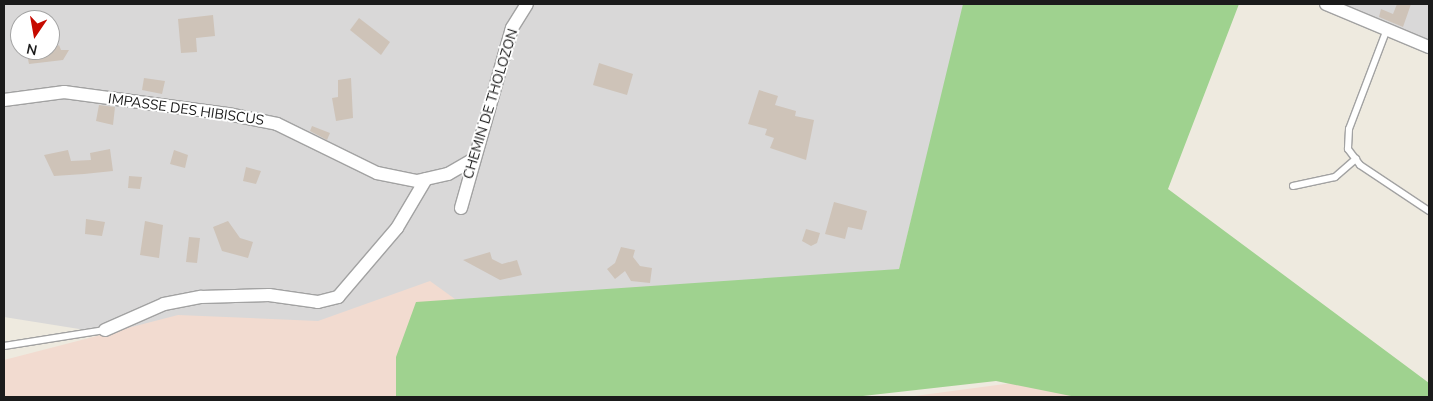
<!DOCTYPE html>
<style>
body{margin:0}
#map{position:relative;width:1433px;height:401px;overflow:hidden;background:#eeeadf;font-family:"Nunito Sans",sans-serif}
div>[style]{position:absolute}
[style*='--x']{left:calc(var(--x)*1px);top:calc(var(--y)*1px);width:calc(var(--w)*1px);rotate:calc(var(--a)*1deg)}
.residential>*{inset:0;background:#d9d8d8}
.military>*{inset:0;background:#f2dbd0}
.forest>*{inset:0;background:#9fd28f}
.building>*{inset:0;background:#cec3b8}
.roads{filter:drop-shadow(1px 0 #a2a2a2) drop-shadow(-1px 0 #a2a2a2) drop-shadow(0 1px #a2a2a2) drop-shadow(0 -1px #a2a2a2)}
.lane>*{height:6px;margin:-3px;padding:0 3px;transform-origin:3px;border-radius:3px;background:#fff}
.street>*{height:12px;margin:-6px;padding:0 6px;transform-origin:6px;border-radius:6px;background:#fff}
span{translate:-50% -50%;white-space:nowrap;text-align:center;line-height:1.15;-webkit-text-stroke:4px #fff;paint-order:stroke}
.street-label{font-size:14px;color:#1b1b1b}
.frame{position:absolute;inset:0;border:5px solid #1b1b1b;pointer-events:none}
.north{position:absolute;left:10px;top:10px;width:50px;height:50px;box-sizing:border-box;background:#fff;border:1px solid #a4a4a4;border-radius:50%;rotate:192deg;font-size:14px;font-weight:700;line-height:20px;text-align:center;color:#1b1b1b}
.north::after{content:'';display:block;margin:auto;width:18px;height:22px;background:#c60a00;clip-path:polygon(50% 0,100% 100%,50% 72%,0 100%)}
</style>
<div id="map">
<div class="residential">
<i style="clip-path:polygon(evenodd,4px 4px,965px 4px,899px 269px,167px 343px,4px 317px,4px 4px,20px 20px,50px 20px,50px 50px,20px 50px,20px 20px)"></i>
<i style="clip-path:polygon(1319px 4px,1429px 4px,1429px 43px)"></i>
</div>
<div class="military">
<i style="clip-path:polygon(430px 281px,541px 361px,552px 397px,4px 397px,4px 360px,178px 315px,318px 321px)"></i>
<i style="clip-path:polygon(1035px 380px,1125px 397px,907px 397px)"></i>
</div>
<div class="forest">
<i style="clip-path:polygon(963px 4px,1239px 4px,1168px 189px,1429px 383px,1429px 397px,1076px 397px,996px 381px,854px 397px,396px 397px,396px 357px,416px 302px,899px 269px)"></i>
</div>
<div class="building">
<i style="clip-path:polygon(1397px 4px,1411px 4px,1403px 27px,1379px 17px,1381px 9px,1393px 14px)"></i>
<i style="clip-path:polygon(213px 15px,215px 36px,196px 38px,197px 52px,181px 53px,178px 19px)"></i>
<i style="clip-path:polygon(359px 18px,390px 42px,381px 55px,350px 30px)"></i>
<i style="clip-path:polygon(59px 45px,61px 50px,69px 50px,63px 60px,29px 64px,26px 50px,50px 50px)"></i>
<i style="clip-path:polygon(599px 63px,633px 74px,627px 95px,593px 85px)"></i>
<i style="clip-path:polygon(144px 78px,165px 81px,162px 94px,142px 90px)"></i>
<i style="clip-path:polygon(351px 78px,353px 118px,336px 121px,332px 98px,338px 97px,338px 80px)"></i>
<i style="clip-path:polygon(759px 90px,778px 96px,775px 105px,796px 111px,795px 116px,814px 120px,806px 160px,770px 148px,774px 138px,765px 135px,767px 129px,748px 124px)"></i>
<i style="clip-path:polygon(99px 105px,115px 107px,113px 125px,96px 121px)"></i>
<i style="clip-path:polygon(312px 126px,330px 133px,327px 140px,310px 131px)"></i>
<i style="clip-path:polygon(110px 149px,113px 171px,84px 174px,54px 176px,44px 155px,68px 150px,71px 161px,91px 160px,90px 153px)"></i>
<i style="clip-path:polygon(174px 150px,188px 155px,185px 168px,170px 164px)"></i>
<i style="clip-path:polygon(246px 167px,261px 171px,256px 184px,243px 181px)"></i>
<i style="clip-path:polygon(129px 176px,142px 177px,140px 189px,128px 188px)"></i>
<i style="clip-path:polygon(834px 202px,867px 211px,862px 230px,848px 227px,845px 239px,825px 234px)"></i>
<i style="clip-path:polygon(86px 219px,105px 222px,102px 236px,85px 234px)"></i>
<i style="clip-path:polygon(145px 221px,163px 225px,159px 258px,140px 255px)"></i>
<i style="clip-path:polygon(228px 221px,240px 238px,253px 242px,248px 258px,222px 251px,213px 227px)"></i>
<i style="clip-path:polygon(806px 229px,820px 233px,817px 243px,811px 246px,802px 241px)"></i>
<i style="clip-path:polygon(189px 237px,200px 238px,197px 263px,186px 262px)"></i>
<i style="clip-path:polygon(621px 247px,635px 250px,633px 257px,640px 266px,652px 268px,650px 283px,631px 281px,625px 271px,615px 279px,607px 269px,615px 263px)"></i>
<i style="clip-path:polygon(490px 252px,492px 259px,502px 264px,517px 260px,522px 275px,500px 280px,463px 260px)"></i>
</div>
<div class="roads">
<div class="lane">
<i style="--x:1387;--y:29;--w:107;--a:110.8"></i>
<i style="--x:1349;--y:129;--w:20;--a:93"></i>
<i style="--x:1348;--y:149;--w:20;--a:53"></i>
<i style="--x:1360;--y:165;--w:83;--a:33.7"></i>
<i style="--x:1293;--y:186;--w:43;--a:-12.1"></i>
<i style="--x:1335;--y:177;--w:28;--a:-41"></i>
<i style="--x:4;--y:346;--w:102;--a:-9"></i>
</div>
<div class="street">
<i style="--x:1326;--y:4;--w:112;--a:22.7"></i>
<i style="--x:4;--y:100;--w:61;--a:-7.6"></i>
<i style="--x:64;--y:92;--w:165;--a:7.6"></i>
<i style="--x:228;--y:114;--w:50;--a:11.5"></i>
<i style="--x:277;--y:124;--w:111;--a:26.1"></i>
<i style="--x:377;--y:173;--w:41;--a:11.3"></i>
<i style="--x:417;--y:181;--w:32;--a:-13"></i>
<i style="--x:448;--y:174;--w:28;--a:-30"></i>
<i style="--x:461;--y:208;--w:187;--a:-74.2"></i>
<i style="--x:512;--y:28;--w:28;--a:-58"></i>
<i style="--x:105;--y:330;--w:64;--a:-23.8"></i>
<i style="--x:164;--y:304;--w:38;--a:-11"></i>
<i style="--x:201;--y:297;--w:68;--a:-1.7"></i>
<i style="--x:269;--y:295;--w:49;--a:8.1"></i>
<i style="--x:318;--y:302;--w:21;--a:-14"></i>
<i style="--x:338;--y:297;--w:91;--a:-49.5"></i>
<i style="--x:397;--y:228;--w:57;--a:-59.4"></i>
</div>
</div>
<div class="street-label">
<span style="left:491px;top:104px;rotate:-73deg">CHEMIN DE THOLOZON</span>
<span style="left:186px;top:110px;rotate:8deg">IMPASSE DES HIBISCUS</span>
</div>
<div class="frame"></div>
<div class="north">N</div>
</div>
